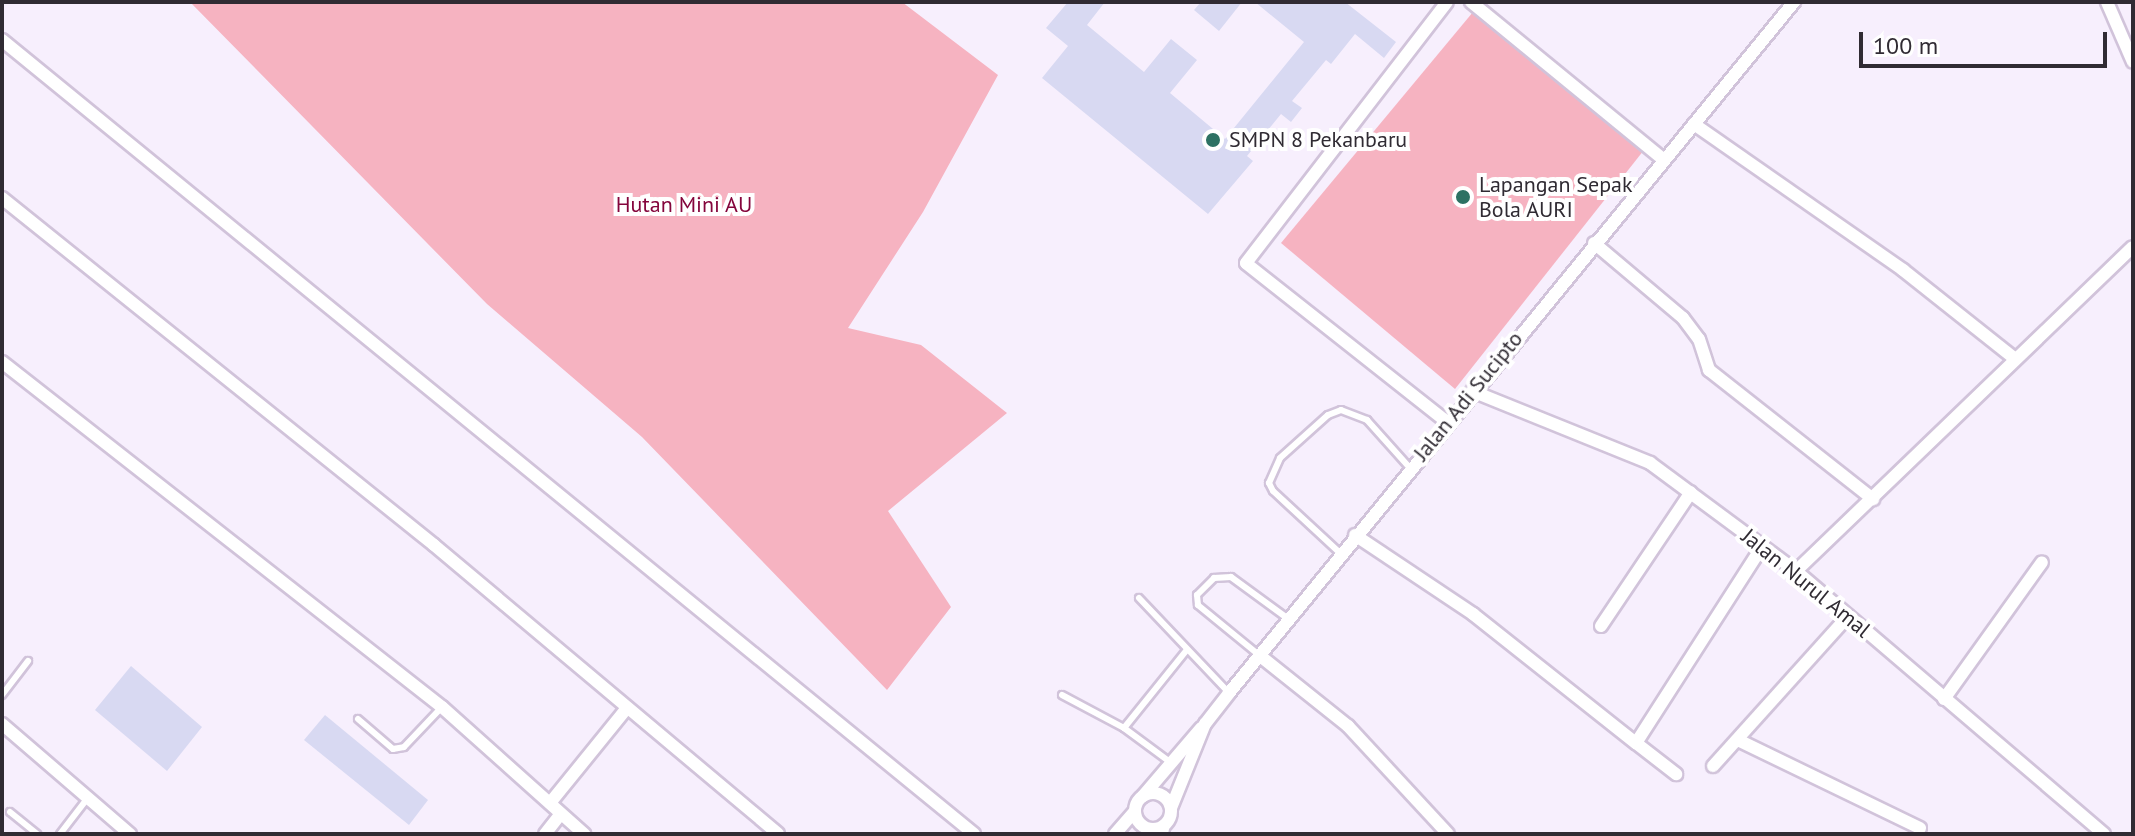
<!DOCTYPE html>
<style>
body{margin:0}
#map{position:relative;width:2135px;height:836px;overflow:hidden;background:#f7effd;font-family:"PT Sans",sans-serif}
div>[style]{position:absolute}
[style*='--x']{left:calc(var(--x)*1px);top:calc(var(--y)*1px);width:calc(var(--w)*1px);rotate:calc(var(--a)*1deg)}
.green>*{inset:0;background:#f6b3c1}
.building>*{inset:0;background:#d8d9f2}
.roads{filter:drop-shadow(2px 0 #d1c3da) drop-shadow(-2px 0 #d1c3da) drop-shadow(0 2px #d1c3da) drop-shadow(0 -2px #d1c3da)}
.lane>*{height:6px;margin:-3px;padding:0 3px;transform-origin:3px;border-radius:3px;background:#fff}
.street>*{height:12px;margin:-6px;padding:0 6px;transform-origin:6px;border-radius:6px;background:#fff}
.street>.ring{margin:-6px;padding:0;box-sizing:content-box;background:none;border:12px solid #fff;border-radius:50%}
.dots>*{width:22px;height:22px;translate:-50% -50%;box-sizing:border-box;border:4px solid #fff;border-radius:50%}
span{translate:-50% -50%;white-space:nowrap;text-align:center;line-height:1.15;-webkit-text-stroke:8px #fff;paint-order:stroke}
.poi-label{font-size:22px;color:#302b33}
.left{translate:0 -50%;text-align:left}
.park-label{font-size:22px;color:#84053c}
.street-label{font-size:22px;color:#302b33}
.frame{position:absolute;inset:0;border:4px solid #302b33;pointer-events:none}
.scale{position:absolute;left:1859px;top:32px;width:248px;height:36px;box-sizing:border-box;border:4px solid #302b33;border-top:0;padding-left:10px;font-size:24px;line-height:28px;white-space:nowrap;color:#302b33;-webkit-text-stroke:6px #fff;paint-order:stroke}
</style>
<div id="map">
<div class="green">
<i style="clip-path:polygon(190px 2px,902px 2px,998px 75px,923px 212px,848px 328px,921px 345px,1007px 413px,888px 511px,951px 607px,887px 690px,642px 437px,487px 304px)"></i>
<i style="clip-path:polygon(1473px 12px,1644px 150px,1455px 389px,1281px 243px)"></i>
</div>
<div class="building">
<i style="clip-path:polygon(1068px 2px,1105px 2px,1087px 25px,1144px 72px,1171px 39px,1197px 60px,1170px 93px,1225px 139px,1304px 42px,1255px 2px,1345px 2px,1396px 42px,1384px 58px,1355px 34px,1331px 64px,1326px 60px,1292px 101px,1302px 108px,1291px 122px,1281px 114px,1247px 156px,1253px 161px,1208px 214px,1042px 78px,1068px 46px,1046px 28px)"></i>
<i style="clip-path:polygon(1201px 2px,1242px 2px,1219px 31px,1194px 10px)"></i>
<i style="clip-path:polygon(131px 666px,202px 727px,167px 771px,95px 710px)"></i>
<i style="clip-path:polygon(325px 715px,428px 800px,409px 825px,304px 740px)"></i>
</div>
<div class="roads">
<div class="lane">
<i style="--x:1340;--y:553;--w:91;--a:-137.2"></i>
<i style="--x:1273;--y:491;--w:9;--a:-117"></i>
<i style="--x:1269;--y:483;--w:27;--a:-66"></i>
<i style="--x:1280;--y:458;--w:64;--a:-41.9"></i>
<i style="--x:1328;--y:415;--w:14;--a:-21"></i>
<i style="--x:1341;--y:410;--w:28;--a:21"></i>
<i style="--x:1367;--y:420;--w:64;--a:48.1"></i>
<i style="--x:1139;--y:598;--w:131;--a:46.5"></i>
<i style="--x:1259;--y:655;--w:79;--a:-140.7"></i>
<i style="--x:1198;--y:605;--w:10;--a:-96"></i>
<i style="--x:1197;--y:595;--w:24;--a:-45"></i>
<i style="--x:1214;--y:578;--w:17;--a:-3"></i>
<i style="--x:1231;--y:577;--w:69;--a:36.2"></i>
<i style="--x:2;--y:695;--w:43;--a:-52.6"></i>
<i style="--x:1062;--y:695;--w:70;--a:28"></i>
<i style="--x:1124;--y:728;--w:57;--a:36.5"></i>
<i style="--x:358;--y:719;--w:46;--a:40.6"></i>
<i style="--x:393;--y:749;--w:11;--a:-10"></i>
<i style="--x:404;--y:747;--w:55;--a:-46.5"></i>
<i style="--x:1124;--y:728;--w:99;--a:-51.2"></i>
<i style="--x:10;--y:812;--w:35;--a:39"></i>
<i style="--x:60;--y:834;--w:44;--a:-52.4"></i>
<i style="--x:1165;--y:834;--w:10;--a:-79"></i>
</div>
<div class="street">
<i style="--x:1471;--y:2;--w:249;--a:39.3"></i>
<i style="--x:2107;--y:2;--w:65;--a:66.6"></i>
<i style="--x:2;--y:40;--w:1255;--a:39.24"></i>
<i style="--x:1694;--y:124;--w:255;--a:34.9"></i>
<i style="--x:1903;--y:270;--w:142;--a:38.4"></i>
<i style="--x:2;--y:198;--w:554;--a:38.77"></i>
<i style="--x:434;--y:545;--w:449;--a:40"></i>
<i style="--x:1594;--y:243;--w:116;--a:40.1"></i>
<i style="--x:1683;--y:318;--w:26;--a:53"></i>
<i style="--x:1699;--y:339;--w:33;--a:72"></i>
<i style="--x:1709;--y:370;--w:209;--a:38.2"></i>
<i style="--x:2;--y:362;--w:559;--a:38.1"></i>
<i style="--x:442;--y:707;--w:191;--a:41.8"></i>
<i style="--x:1472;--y:391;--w:192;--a:22"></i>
<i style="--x:1650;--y:463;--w:182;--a:36.5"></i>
<i style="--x:1796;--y:571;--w:405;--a:40.5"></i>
<i style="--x:1447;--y:422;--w:256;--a:-141.7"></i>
<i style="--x:1246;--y:263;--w:329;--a:-52.4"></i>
<i style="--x:1355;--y:535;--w:142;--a:33.8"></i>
<i style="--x:1473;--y:614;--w:208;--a:38.4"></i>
<i style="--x:1636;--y:743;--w:233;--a:-57.3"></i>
<i style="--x:1796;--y:571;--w:467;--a:-43.9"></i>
<i style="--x:1601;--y:626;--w:161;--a:-56.1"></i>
<i style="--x:1259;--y:655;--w:114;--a:38.6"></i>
<i style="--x:1348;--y:726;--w:147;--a:47.2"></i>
<i style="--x:1944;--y:699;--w:168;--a:-54.4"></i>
<i style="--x:2;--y:724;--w:169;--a:40.7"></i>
<i style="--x:1740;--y:741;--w:200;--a:25.8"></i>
<i style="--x:1636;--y:743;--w:51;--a:37.8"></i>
<i style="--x:1713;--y:766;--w:202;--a:-48"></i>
<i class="ring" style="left:1135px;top:793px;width:24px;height:24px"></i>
<i style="--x:1143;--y:796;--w:89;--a:-49.5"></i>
<i style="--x:550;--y:803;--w:122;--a:-51"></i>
<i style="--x:1171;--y:808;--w:91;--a:-68"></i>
<i style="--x:1205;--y:724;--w:39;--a:-52"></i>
<i style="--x:1229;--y:693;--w:893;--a:-50.73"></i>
<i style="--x:545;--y:834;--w:24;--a:-52"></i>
<i style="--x:1115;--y:834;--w:30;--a:-49"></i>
</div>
</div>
<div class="dots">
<i style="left:1213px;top:140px;background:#2d7163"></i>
<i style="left:1463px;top:197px;background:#2d7163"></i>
</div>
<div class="poi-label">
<span class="left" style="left:1229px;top:140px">SMPN 8 Pekanbaru</span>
<span class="left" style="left:1479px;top:197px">Lapangan Sepak<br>Bola AURI</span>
</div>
<div class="park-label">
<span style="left:684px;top:205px">Hutan Mini AU</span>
</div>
<div class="street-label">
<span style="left:1468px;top:396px;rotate:-51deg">Jalan Adi Sucipto</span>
<span style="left:1806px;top:583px;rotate:39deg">Jalan Nurul Amal</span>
</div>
<div class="frame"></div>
<div class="scale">100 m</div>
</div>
